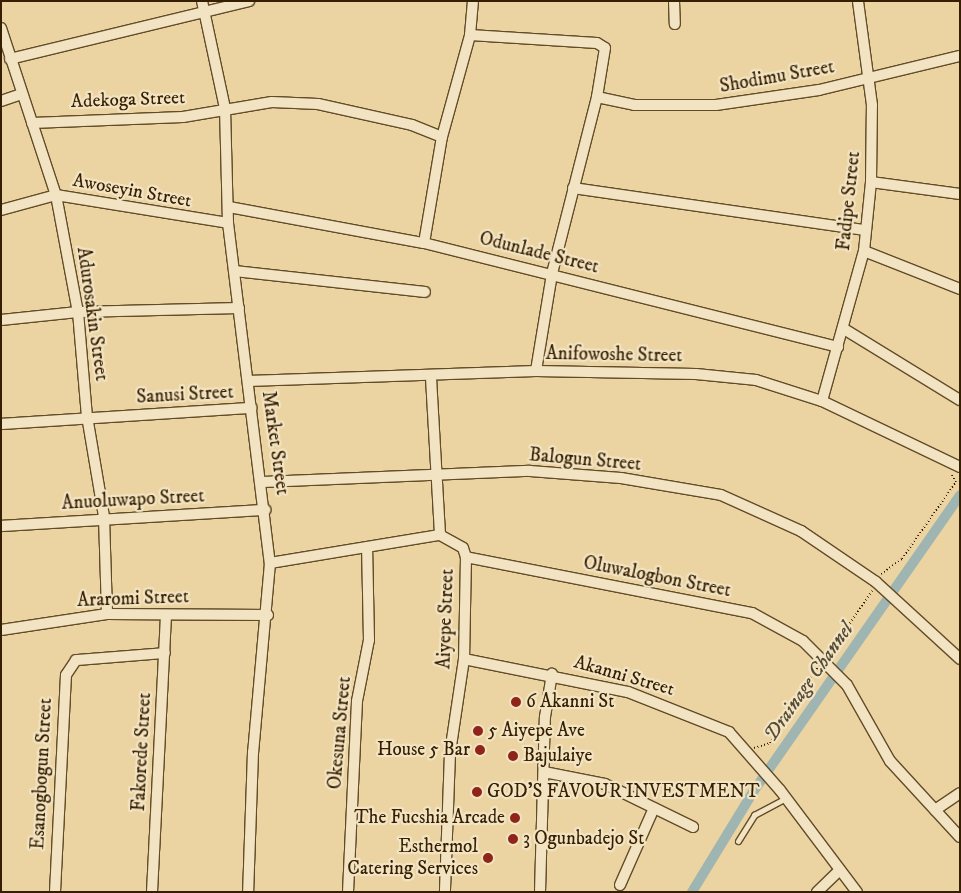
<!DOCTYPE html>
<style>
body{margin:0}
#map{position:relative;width:961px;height:893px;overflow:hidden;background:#ebd4a2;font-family:"IM FELL DW Pica",serif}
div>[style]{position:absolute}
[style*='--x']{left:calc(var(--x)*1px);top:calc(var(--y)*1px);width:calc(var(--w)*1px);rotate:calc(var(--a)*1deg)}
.canal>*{height:10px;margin:-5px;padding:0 5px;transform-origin:5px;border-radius:5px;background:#9fb5b2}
.path>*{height:2px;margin-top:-1px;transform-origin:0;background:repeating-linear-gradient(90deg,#351f00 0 1px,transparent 0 3.5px)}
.roads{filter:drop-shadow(1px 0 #624c28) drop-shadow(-1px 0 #624c28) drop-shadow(0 1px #624c28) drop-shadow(0 -1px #624c28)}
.service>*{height:5px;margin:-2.5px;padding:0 2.5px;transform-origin:2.5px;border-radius:2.5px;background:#f2e3c3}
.minor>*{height:10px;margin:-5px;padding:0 5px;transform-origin:5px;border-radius:5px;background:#f2e3c3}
.dots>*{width:14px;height:14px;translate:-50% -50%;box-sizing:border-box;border:2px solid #f2e3c3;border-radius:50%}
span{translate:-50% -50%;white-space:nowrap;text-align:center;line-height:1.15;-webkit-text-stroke:4.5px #f2e3c3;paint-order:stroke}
.street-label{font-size:19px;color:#351f00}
.poi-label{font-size:19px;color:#351f00}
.left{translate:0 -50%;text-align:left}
.right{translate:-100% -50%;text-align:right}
.water-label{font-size:20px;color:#554c35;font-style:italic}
.frame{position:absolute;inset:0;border:2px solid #351f00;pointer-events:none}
</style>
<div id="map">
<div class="canal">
<i style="--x:692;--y:892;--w:117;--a:-58.6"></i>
<i style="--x:753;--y:792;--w:362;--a:-55.1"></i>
</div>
<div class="path">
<i style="--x:881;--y:574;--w:26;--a:-36"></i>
<i style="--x:902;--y:559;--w:94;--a:-55"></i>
<i style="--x:956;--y:482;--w:10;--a:-119"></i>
<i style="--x:828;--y:655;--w:78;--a:-55.5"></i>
<i style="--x:754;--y:748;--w:17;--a:-17"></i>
<i style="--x:770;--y:743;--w:89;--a:-57.9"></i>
</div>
<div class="roads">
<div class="service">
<i style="--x:738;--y:841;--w:31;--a:-58"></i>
<i style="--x:754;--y:815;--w:36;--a:-28"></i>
</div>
<div class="minor">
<i style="--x:202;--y:1;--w:109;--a:77.9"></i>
<i style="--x:225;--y:108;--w:115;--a:88.5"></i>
<i style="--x:228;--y:223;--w:343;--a:83"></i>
<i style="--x:270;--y:563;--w:190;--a:95.1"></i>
<i style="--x:253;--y:752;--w:140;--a:92"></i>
<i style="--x:674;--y:1;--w:23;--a:88"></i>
<i style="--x:1;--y:28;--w:176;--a:71.8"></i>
<i style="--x:56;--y:195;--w:119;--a:79.4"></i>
<i style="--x:78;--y:312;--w:104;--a:85.1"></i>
<i style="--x:87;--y:416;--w:102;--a:80.4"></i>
<i style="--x:104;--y:517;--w:97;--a:88.2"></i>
<i style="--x:470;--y:35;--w:127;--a:3.6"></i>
<i style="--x:597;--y:43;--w:9;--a:32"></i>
<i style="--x:605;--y:48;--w:50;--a:99.3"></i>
<i style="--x:597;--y:97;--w:183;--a:104.3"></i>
<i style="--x:552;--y:274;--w:98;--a:99.4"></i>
<i style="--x:10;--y:59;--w:246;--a:-13.6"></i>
<i style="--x:597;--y:97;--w:38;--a:12"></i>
<i style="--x:634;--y:105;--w:82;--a:0"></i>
<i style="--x:716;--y:105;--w:104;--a:-8.3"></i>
<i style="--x:819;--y:90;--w:145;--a:-13.6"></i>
<i style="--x:1;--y:101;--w:21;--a:-19"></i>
<i style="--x:32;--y:123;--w:151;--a:-2.3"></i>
<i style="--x:183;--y:117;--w:90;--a:-9.6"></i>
<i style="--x:272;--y:102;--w:46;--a:2.5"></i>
<i style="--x:318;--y:104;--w:96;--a:12.6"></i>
<i style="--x:412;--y:125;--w:32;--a:22"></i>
<i style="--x:871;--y:182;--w:90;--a:7.7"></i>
<i style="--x:573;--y:188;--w:295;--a:8.2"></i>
<i style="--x:229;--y:207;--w:198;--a:10.5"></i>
<i style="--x:424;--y:243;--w:427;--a:14.1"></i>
<i style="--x:1;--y:210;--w:57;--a:-15.3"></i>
<i style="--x:56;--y:195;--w:174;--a:9.2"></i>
<i style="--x:424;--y:243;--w:108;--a:-80.4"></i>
<i style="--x:442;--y:137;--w:106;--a:-74.6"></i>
<i style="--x:470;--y:35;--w:34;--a:-85"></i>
<i style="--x:864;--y:251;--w:103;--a:21.6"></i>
<i style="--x:235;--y:271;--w:191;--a:6.3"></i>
<i style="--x:1;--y:320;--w:77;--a:-5.9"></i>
<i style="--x:78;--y:312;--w:161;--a:-1.4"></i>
<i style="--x:844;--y:329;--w:136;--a:31.5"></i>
<i style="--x:431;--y:378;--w:157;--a:86.7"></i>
<i style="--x:248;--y:381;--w:288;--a:-2"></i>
<i style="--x:536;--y:371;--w:160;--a:1.1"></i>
<i style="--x:696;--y:374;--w:60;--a:5.7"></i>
<i style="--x:756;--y:380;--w:69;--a:17.7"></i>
<i style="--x:822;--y:401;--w:153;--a:25.6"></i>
<i style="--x:822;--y:401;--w:156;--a:-74.4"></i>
<i style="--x:864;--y:251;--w:69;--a:-84.2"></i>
<i style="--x:871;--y:182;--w:77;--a:-89.3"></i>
<i style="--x:872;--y:105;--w:105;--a:-97.7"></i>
<i style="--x:1;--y:424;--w:251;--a:-3.7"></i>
<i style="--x:263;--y:482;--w:267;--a:-2.4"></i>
<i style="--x:530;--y:471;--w:91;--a:4.4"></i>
<i style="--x:621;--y:478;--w:101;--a:9.6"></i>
<i style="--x:721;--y:495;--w:88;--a:24.2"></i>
<i style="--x:801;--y:531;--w:91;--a:34.2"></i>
<i style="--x:876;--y:582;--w:114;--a:42.5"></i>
<i style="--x:1;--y:526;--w:265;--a:-3.5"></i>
<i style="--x:466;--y:557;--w:291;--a:11.1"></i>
<i style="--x:752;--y:613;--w:58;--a:28.8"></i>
<i style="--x:803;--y:641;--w:62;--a:45"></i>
<i style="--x:847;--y:685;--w:87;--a:60.5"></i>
<i style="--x:890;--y:761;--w:103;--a:47.4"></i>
<i style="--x:270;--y:563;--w:172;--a:-9.4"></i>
<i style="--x:440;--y:535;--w:26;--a:29"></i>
<i style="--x:463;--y:548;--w:9;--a:72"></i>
<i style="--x:466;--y:557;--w:102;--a:91.1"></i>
<i style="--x:464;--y:659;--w:95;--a:98.5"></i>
<i style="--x:450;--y:753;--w:139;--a:92.1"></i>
<i style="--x:1;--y:630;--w:107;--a:-8.6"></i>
<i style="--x:107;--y:614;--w:161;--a:0.4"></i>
<i style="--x:464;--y:659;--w:167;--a:11.4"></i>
<i style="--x:628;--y:692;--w:109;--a:21.6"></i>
<i style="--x:729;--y:732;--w:77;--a:48.7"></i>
<i style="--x:780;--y:790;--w:128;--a:53"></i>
<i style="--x:544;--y:772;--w:62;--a:11.1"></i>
<i style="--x:605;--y:784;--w:98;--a:26"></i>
<i style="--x:935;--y:810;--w:30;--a:-34"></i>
<i style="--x:620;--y:885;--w:84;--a:-66.2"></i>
<i style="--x:55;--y:892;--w:217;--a:-87.1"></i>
<i style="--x:66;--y:675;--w:18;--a:-56"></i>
<i style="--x:76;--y:660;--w:89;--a:-4.5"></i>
<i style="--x:152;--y:892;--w:277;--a:-87.1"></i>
<i style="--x:348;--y:892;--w:191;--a:-87.3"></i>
<i style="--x:357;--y:701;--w:62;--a:-78.9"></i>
<i style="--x:369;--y:640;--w:93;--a:-91.2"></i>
<i style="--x:540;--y:892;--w:175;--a:-88.4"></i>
<i style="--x:545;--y:717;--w:44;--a:-80.8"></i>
<i style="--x:817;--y:892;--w:30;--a:-44"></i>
</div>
</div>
<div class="dots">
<i style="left:516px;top:702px;background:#8f2418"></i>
<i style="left:478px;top:731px;background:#8f2418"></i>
<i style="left:480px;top:750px;background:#8f2418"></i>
<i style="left:513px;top:756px;background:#8f2418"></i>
<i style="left:477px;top:792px;background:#8f2418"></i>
<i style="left:515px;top:818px;background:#8f2418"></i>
<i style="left:513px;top:839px;background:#8f2418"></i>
<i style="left:488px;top:858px;background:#8f2418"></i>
</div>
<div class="street-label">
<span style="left:777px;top:77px;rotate:-10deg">Shodimu Street</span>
<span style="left:128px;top:100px;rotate:-2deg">Adekoga Street</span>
<span style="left:132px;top:191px;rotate:10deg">Awoseyin Street</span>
<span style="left:849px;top:201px;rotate:-84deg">Fadipe Street</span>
<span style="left:539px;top:253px;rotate:14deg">Odunlade Street</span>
<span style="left:92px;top:314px;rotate:82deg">Adurosakin Street</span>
<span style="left:614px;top:355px;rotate:1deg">Anifowoshe Street</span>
<span style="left:185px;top:395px;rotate:-3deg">Sanusi Street</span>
<span style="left:275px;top:443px;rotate:82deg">Market Street</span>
<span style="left:585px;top:460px;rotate:5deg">Balogun Street</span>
<span style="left:133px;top:500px;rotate:-3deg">Anuoluwapo Street</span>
<span style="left:657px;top:577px;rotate:11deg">Oluwalogbon Street</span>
<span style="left:133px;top:599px;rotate:-2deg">Araromi Street</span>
<span style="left:446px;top:619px;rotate:-88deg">Aiyepe Street</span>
<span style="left:624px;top:676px;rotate:16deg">Akanni Street</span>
<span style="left:340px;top:733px;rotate:-85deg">Okesuna Street</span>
<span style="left:142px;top:752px;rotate:-87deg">Fakorede Street</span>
<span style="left:42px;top:774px;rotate:-87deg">Esanogbogun Street</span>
</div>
<div class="poi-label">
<span class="left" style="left:526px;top:702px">6 Akanni St</span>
<span class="left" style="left:488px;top:731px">5 Aiyepe Ave</span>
<span class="right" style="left:470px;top:750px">House 5 Bar</span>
<span class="left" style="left:523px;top:756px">Bajulaiye</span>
<span class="left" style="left:487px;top:792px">GOD'S FAVOUR INVESTMENT</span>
<span class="right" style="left:505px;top:818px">The Fucshia Arcade</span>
<span class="left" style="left:523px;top:839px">3 Ogunbadejo St</span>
<span class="right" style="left:478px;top:858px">Esthermol<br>Catering Services</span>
</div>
<div class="water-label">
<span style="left:809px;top:682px;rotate:-55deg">Drainage Channel</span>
</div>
<div class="frame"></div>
</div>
